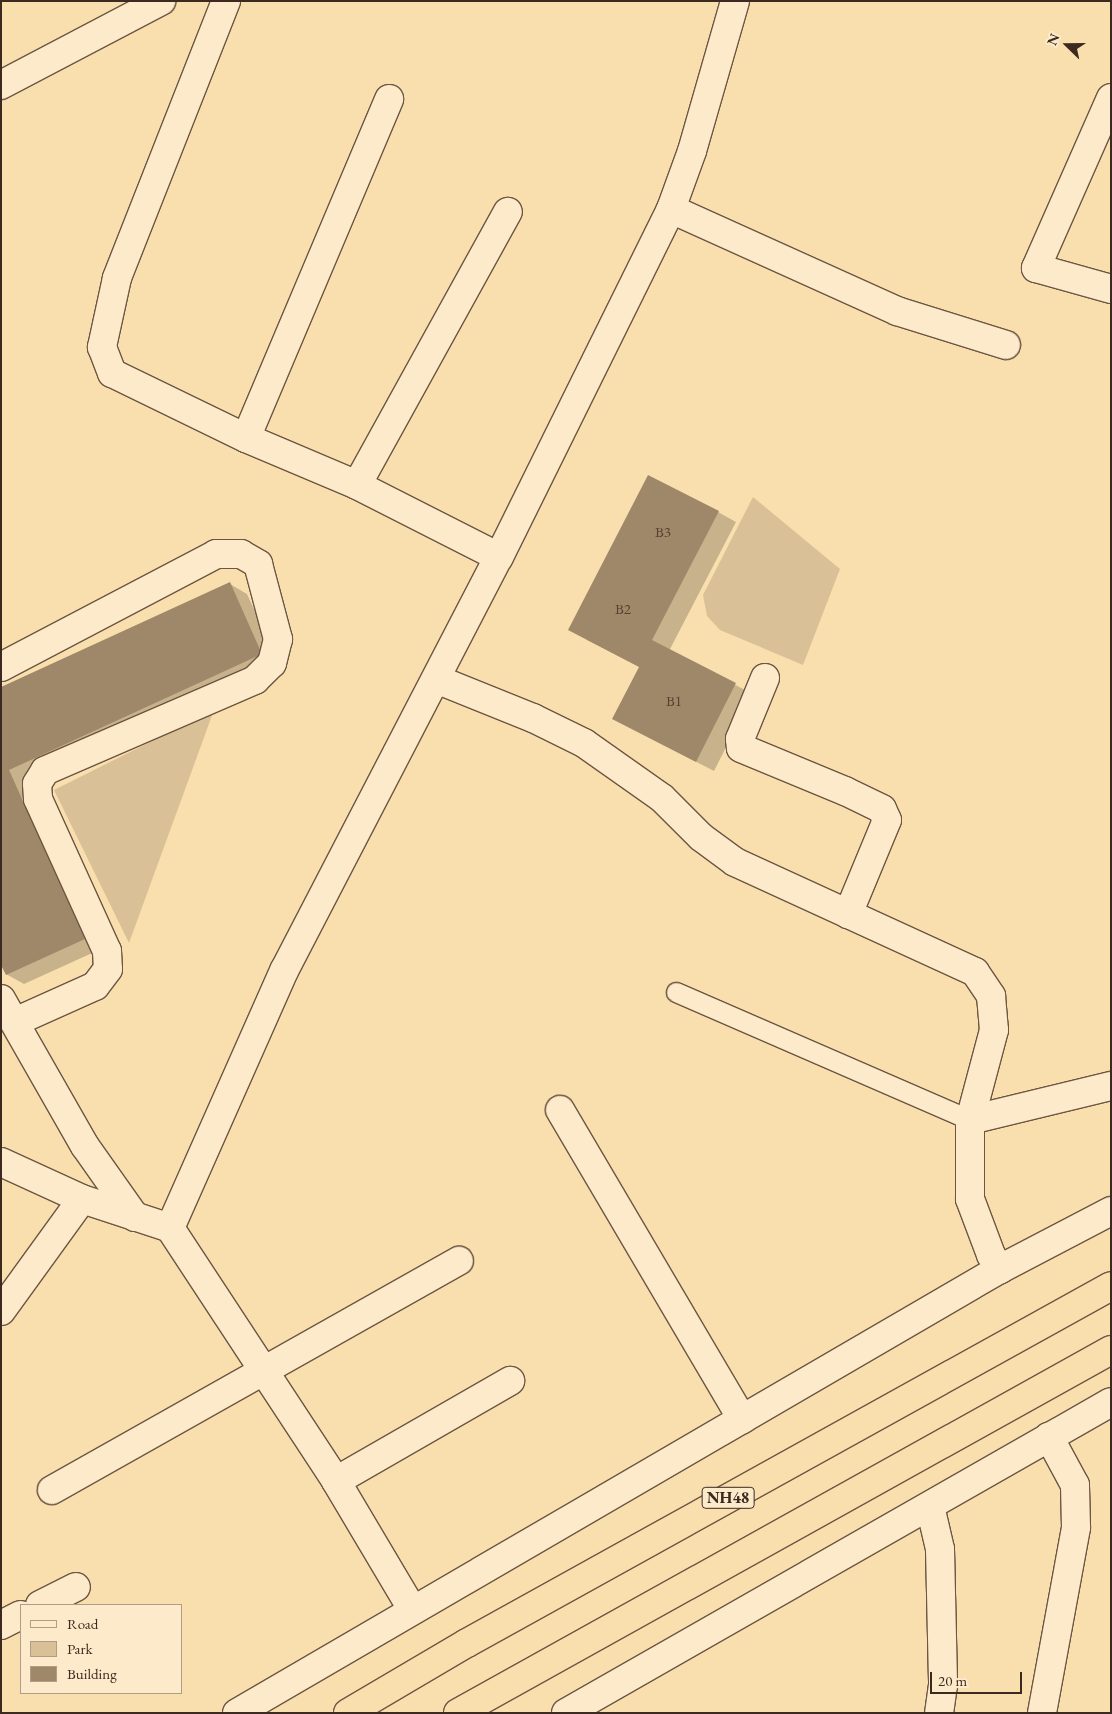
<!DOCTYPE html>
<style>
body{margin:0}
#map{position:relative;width:1112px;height:1714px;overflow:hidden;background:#fadfae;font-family:"EB Garamond",serif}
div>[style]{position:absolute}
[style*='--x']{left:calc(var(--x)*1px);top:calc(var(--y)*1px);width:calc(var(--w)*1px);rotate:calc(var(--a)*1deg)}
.green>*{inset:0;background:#dac096}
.shadow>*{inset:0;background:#0003}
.building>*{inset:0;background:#9f8869}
.roads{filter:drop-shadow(1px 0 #6c5643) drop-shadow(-1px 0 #6c5643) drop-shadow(0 1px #6c5643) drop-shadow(0 -1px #6c5643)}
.lane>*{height:19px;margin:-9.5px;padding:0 9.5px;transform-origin:9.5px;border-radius:9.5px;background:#fceaca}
.street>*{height:28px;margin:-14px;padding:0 14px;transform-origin:14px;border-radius:14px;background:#fceaca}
.secondary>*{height:28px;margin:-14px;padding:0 14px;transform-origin:14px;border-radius:14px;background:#fceaca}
.highway>*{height:28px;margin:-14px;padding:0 14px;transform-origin:14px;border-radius:14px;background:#fadfae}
span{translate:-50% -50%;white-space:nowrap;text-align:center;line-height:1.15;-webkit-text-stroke:4px #fceaca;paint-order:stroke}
.number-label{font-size:15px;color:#554132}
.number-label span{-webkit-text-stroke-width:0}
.shield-label span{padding:1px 4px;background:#fceaca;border:1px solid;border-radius:4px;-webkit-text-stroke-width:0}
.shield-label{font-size:16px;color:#3c291f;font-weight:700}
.frame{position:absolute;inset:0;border:2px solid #3c291f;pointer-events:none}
.legend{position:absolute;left:20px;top:1604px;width:162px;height:90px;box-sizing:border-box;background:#fceaca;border:1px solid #af9d86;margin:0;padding:6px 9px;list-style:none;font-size:15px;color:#3c291f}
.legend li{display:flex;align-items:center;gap:10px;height:25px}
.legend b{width:25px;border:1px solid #af9d86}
.north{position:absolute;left:1042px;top:20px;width:50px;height:50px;-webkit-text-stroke:4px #fceaca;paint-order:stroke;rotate:292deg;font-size:14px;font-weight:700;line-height:20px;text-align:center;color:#3c291f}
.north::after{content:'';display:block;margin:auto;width:18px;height:22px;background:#3c291f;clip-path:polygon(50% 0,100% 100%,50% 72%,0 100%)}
.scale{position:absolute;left:930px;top:1672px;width:92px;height:22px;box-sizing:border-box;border:2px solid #3c291f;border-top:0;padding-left:6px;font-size:15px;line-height:18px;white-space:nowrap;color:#3c291f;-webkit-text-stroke:4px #fceaca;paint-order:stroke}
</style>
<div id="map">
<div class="green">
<i style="clip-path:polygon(753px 497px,840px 569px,803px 665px,720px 630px,707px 616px,703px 595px)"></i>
<i style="clip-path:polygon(214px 710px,129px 943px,54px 790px)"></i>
</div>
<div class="shadow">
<i style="clip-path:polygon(718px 512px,736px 522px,669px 651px,753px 694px,714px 771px,631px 728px,640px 667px,587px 640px)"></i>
<i style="clip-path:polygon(230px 584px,247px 594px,279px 664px,26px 780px,101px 949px,24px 984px,6px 974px,1px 688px)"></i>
</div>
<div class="building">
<i style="clip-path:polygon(648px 475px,719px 511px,652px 640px,736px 683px,696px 762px,612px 719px,639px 667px,568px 630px)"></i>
<i style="clip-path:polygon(230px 582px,262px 654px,9px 770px,85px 939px,6px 975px,1px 965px,1px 687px)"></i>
</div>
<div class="roads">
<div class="lane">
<i style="--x:676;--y:992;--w:321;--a:23.5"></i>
</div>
<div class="street">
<i style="--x:226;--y:1;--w:298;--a:111.5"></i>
<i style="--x:117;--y:278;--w:71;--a:102.3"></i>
<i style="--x:102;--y:347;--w:28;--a:69"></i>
<i style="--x:112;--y:373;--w:149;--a:25.9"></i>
<i style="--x:246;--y:438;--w:121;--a:22.9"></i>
<i style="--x:357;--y:485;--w:159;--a:26.9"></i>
<i style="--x:1;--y:85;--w:181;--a:-27.7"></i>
<i style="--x:1111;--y:98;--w:186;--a:113.8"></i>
<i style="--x:1036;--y:268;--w:78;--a:15.6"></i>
<i style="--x:671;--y:209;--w:248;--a:24.3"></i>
<i style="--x:897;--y:311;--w:114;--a:17.3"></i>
<i style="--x:246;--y:438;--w:368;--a:-67.1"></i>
<i style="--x:357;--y:485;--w:312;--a:-61.1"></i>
<i style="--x:1;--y:667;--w:243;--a:-27.7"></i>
<i style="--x:216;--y:554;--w:25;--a:0"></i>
<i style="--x:241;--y:554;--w:20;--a:30"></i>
<i style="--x:258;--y:564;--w:78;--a:75.1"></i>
<i style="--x:278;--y:639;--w:25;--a:104"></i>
<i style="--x:272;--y:663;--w:24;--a:135"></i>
<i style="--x:255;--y:680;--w:229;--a:156.6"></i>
<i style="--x:45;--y:771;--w:15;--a:122"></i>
<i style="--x:37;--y:784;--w:15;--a:86"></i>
<i style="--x:38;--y:799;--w:167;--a:65.6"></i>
<i style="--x:107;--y:951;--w:18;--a:87"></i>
<i style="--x:108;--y:969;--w:21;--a:127"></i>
<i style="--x:95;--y:986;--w:88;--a:155.8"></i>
<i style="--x:765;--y:678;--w:66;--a:112.3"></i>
<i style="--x:740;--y:739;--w:9;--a:84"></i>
<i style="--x:741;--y:748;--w:113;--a:22.5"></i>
<i style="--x:845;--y:791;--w:41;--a:25.9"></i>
<i style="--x:882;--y:809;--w:12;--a:66"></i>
<i style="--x:887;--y:820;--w:102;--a:112.5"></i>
<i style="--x:436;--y:679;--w:105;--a:21.9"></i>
<i style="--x:533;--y:718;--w:57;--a:26.1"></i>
<i style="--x:584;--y:743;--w:95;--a:35.2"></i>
<i style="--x:662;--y:798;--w:55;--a:45"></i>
<i style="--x:701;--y:837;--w:42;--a:36.3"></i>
<i style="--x:735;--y:862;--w:264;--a:24.6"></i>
<i style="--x:975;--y:972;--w:29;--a:56"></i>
<i style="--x:991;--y:996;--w:34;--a:85"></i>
<i style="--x:994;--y:1030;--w:93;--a:104.9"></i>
<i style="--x:970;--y:1120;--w:79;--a:90"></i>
<i style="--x:970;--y:1199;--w:60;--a:69.4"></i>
<i style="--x:991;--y:1255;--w:17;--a:57"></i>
<i style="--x:1;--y:999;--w:169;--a:60.3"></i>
<i style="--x:85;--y:1146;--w:87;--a:54.8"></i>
<i style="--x:560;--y:1110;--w:359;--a:59.5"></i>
<i style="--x:970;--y:1120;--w:145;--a:-13.6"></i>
<i style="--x:1;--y:1162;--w:89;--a:24.6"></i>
<i style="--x:82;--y:1199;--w:93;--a:18.2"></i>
<i style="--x:170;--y:1228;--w:303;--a:56.7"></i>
<i style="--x:336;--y:1481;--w:149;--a:59.3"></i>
<i style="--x:170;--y:1228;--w:283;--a:-66.1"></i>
<i style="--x:285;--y:969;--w:464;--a:-62.6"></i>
<i style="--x:499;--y:557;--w:388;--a:-63.7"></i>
<i style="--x:671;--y:209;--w:62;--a:-70.1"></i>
<i style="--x:692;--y:151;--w:156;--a:-74"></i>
<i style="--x:1;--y:1311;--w:138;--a:-54.1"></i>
<i style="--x:336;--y:1481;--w:201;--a:-29.9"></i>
<i style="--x:52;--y:1490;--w:467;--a:-29.4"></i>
<i style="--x:930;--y:1506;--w:44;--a:76.9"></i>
<i style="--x:940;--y:1549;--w:136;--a:88.7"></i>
<i style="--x:943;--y:1685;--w:28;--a:98"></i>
<i style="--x:40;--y:1605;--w:40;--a:-26.6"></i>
<i style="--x:1;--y:1625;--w:22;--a:-27"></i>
<i style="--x:1042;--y:1713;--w:189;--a:-79.6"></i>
<i style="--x:1076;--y:1527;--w:42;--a:-91.4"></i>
<i style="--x:1075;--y:1485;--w:55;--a:-118.4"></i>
</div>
<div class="secondary">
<i style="--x:237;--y:1713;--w:883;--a:-30.2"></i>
<i style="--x:1000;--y:1269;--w:125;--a:-27.6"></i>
<i style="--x:566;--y:1713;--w:627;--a:-29.71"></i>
</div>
<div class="highway">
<i style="--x:348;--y:1713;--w:138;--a:-30.5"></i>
<i style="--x:467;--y:1643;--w:736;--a:-29"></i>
<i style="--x:458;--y:1713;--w:747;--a:-29.07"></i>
</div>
</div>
<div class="number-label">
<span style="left:663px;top:532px">B3</span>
<span style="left:623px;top:609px">B2</span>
<span style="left:674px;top:701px">B1</span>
</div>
<div class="shield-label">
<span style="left:728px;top:1498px">NH48</span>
</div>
<div class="frame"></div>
<ul class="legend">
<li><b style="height:6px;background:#fceaca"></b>Road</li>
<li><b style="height:14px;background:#dac096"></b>Park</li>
<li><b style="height:14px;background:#9f8869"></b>Building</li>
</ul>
<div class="north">N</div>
<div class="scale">20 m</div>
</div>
